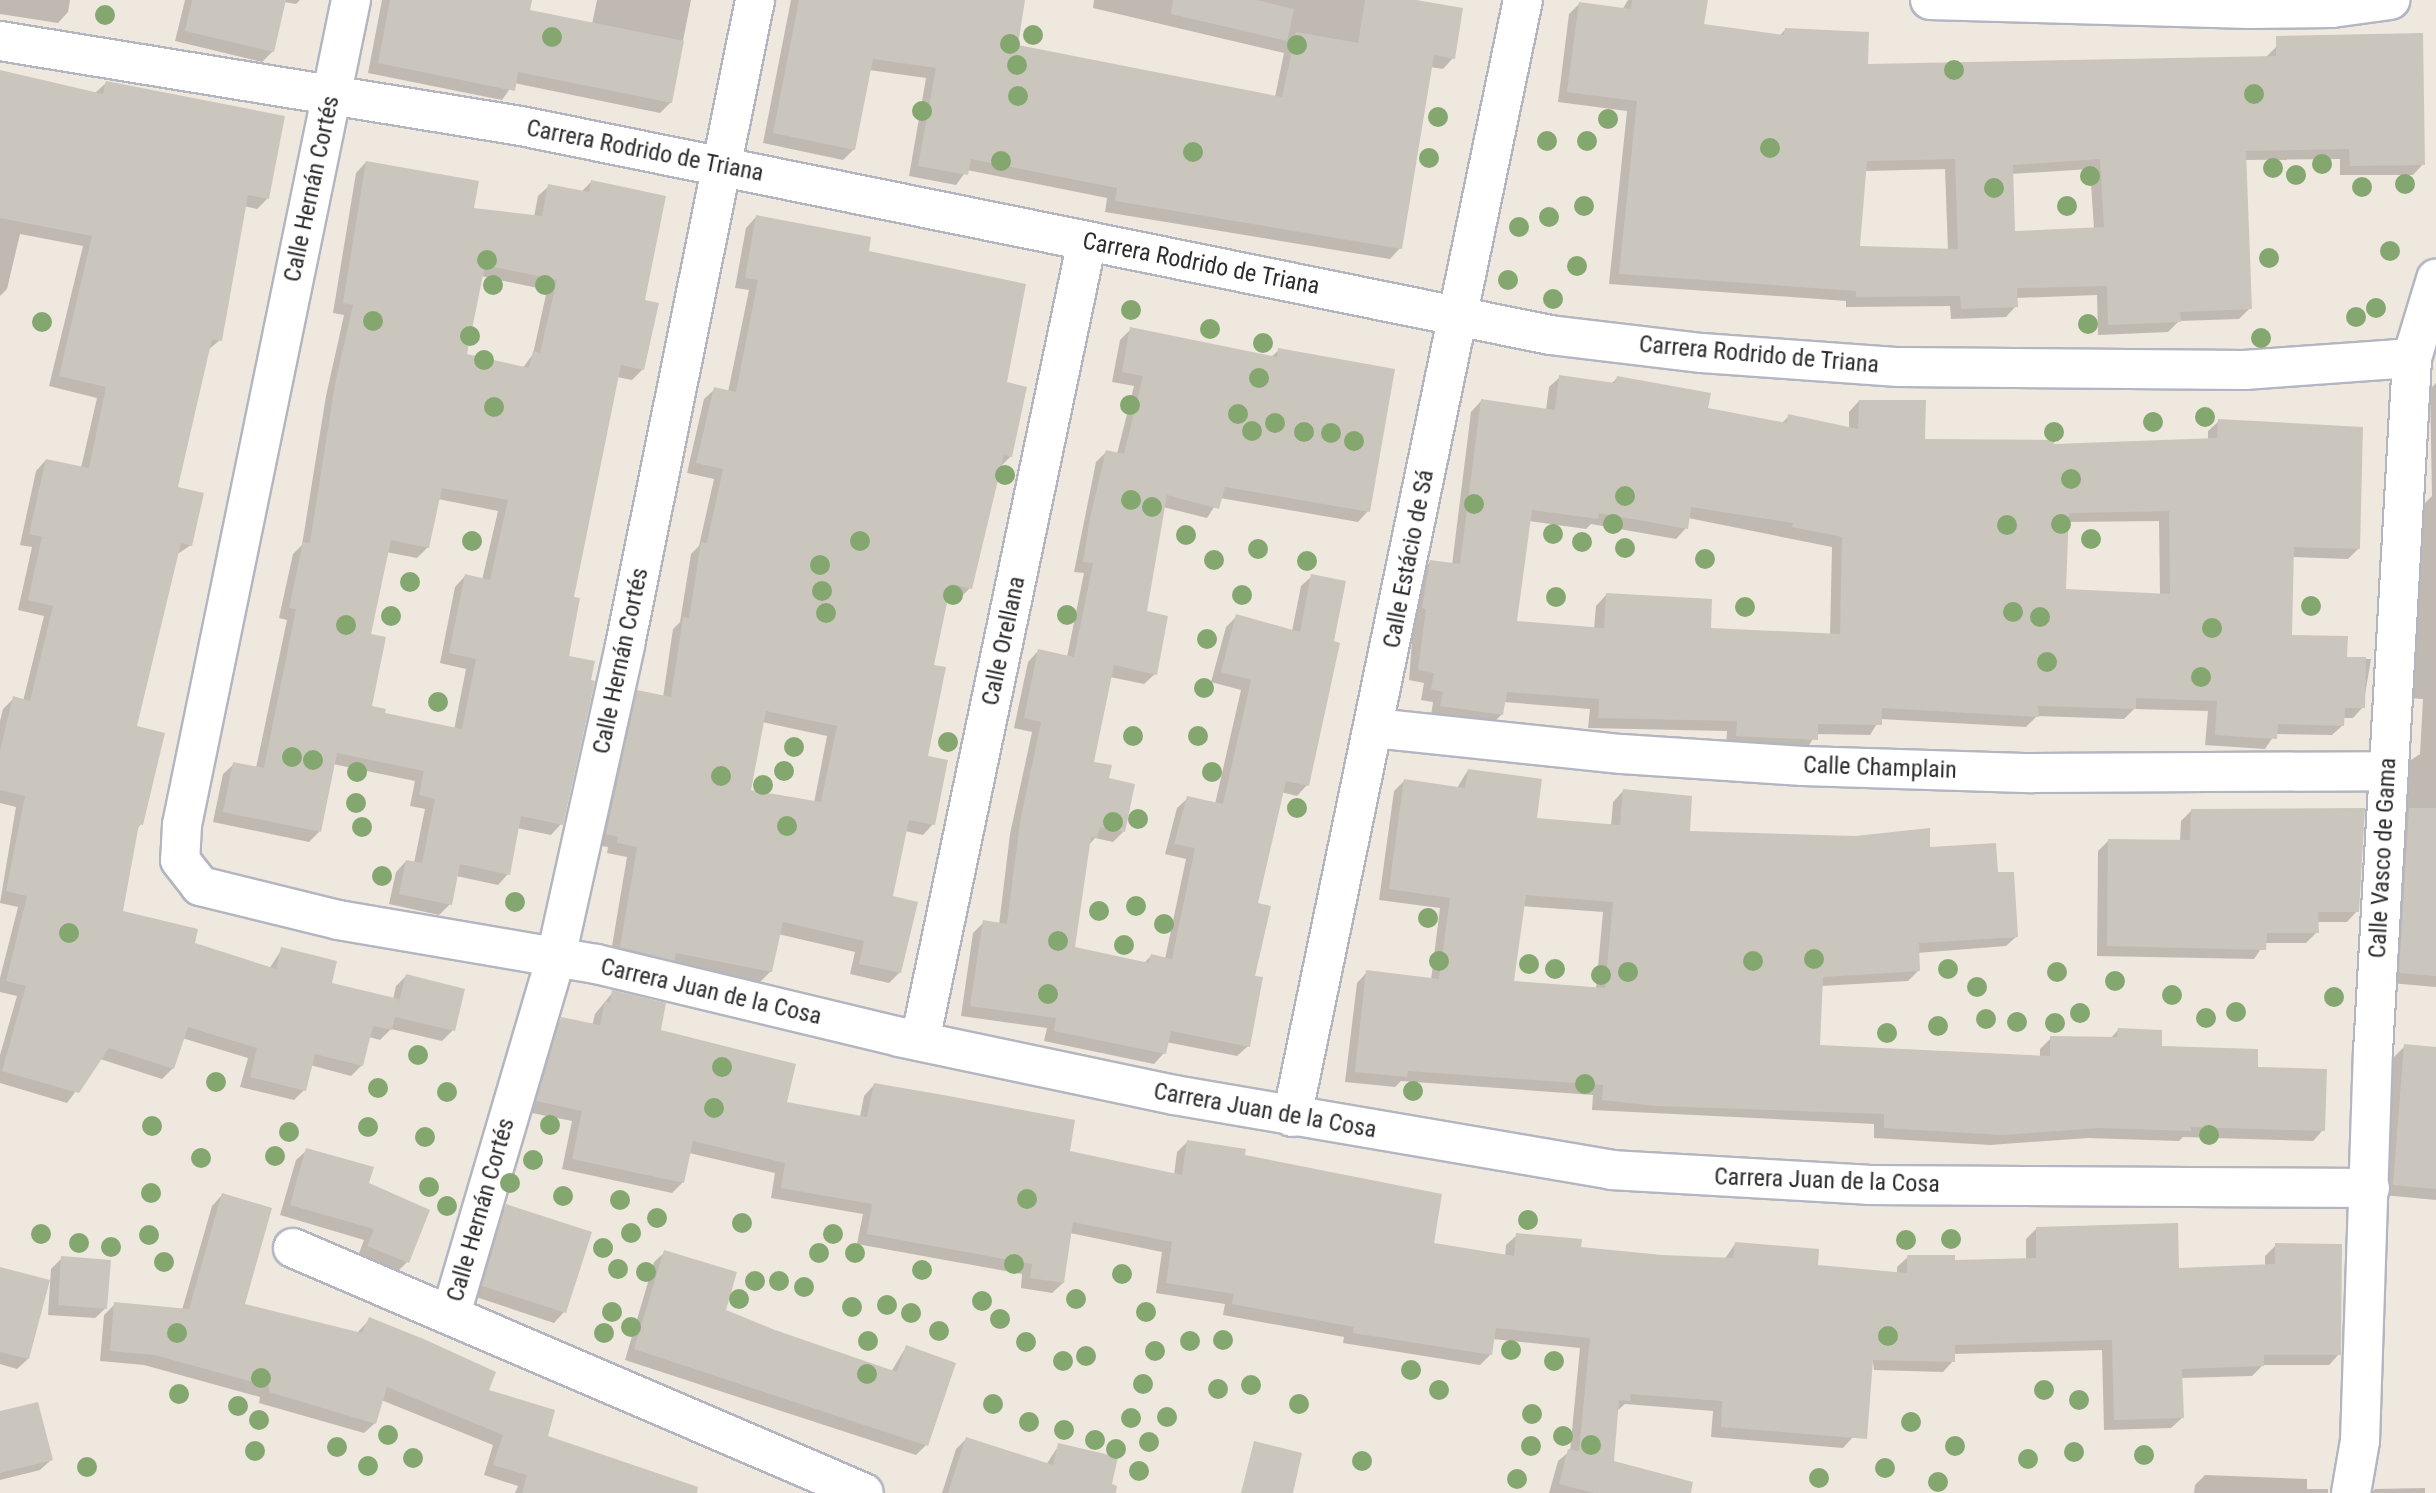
<!DOCTYPE html>
<meta charset="utf-8">
<style>
body{margin:0}
#map{position:relative;width:2436px;height:1493px;overflow:hidden;background:#efe8df;font-family:"Roboto Condensed",sans-serif}
div>[style]{position:absolute}
[style*='--x']{left:calc(var(--x)*1px);top:calc(var(--y)*1px);width:calc(var(--w)*1px);rotate:calc(var(--a)*1deg)}
.shadow>*{inset:0;background:#0003}
.building>*{inset:0;background:#cbc6bd}
.roads{filter:drop-shadow(2px 0 #b3b6c1) drop-shadow(-2px 0 #b3b6c1) drop-shadow(0 2px #b3b6c1) drop-shadow(0 -2px #b3b6c1)}
.minor>*{height:38px;margin:-19px;padding:0 19px;transform-origin:19px;border-radius:19px;background:#fff}
.trees>*{width:20px;height:20px;margin:-10px;border-radius:50%;background:#84a770}
span{translate:-50% -50%;white-space:nowrap;text-align:center;line-height:1.15;-webkit-text-stroke:5px #fff;paint-order:stroke}
.street-label{font-size:24px;color:#2d2d2d}
</style>
<div id="map">
<div class="shadow">
<i style="clip-path:polygon(0 0,70px 0,68px 12px,58px 23px,0 14px)"></i>
<i style="clip-path:polygon(185px 0,300px 0,296px 4px,284px 2px,273px 51px,262px 62px,175px 41px)"></i>
<i style="clip-path:polygon(382px 0,532px 0,529px 12px,592px 24px,597px 0,691px 0,671px 102px,660px 113px,514px 83px,502px 100px,368px 73px)"></i>
<i style="clip-path:polygon(791px 0,1023px 0,1016px 46px,1275px 97px,1284px 53px,1093px 8px,1094px 0,1405px 0,1453px 58px,1443px 69px,1430px 67px,1400px 248px,1390px 259px,1105px 212px,1107px 198px,967px 170px,956px 185px,909px 176px,926px 78px,869px 70px,854px 149px,843px 160px,763px 143px)"></i>
<i style="clip-path:polygon(evenodd,1628px 0,1677px 0,1702px 26px,1779px 36px,1785px 30px,1866px 66px,2266px 57px,2277px 46px,2423px 164px,2413px 175px,2340px 175px,2340px 159px,2245px 160px,2250px 308px,2239px 319px,2179px 321px,2168px 332px,2098px 335px,2097px 295px,2016px 298px,2016px 306px,2006px 317px,1951px 319px,1950px 306px,1846px 307px,1846px 301px,1609px 284px,1627px 111px,1558px 102px,1569px 14px,1579px 4px,1622px 10px,1628px 0,1945px 169px,1948px 251px,1858px 247px,1865px 171px,1945px 169px,1628px 0,2090px 169px,2094px 229px,2014px 233px,2011px 174px,2090px 169px)"></i>
<i style="clip-path:polygon(0 71px,95px 93px,106px 83px,268px 198px,257px 209px,244px 206px,220px 340px,208px 350px,176px 489px,191px 545px,176px 555px,135px 728px,141px 824px,137px 829px,121px 912px,193px 944px,269px 969px,282px 949px,330px 984px,393px 999px,396px 986px,406px 976px,453px 1030px,442px 1041px,391px 1029px,380px 1040px,369px 1037px,362px 1065px,351px 1076px,310px 1065px,304px 1090px,294px 1100px,240px 1087px,248px 1058px,182px 1038px,173px 1068px,162px 1079px,100px 1059px,67px 1103px,0 1083px,0 1055px,17px 996px,0 992px,0 978px,18px 907px,0 903px,16px 807px,0 803px,0 721px,3px 709px,14px 698px,23px 701px,44px 616px,18px 610px,32px 547px,20px 545px,36px 471px,46px 460px,81px 468px,97px 398px,49px 386px,83px 246px,20px 234px,7px 289px,0 296px)"></i>
<i style="clip-path:polygon(evenodd,366px 162px,472px 209px,534px 217px,538px 196px,549px 186px,581px 192px,591px 182px,643px 301px,643px 369px,632px 380px,617px 377px,572px 599px,561px 824px,551px 835px,517px 828px,508px 874px,498px 885px,456px 876px,450px 904px,439px 915px,389px 904px,396px 872px,406px 861px,414px 863px,425px 809px,410px 806px,415px 781px,333px 764px,319px 832px,309px 842px,213px 822px,223px 774px,234px 764px,256px 768px,287px 620px,279px 618px,293px 554px,302px 545px,326px 396px,344px 315px,333px 313px,356px 173px,366px 162px,481px 276px,547px 290px,533px 354px,522px 369px,465px 355px,481px 276px,366px 162px,438px 499px,498px 511px,482px 580px,465px 576px,455px 587px,440px 663px,466px 669px,454px 730px,383px 715px,370px 707px,369px 635px,386px 552px,417px 558px,428px 547px,438px 499px)"></i>
<i style="clip-path:polygon(evenodd,756px 217px,867px 253px,1005px 384px,1011px 456px,1000px 467px,970px 588px,960px 598px,947px 595px,932px 667px,926px 758px,933px 824px,923px 835px,905px 831px,890px 897px,900px 972px,889px 983px,850px 974px,855px 952px,778px 934px,771px 971px,760px 982px,610px 958px,627px 857px,607px 853px,608px 847px,596px 845px,627px 702px,638px 692px,663px 697px,673px 629px,680px 622px,691px 554px,699px 546px,714px 479px,687px 473px,704px 399px,715px 389px,728px 392px,749px 290px,735px 288px,746px 228px,756px 217px,762px 722px,827px 736px,814px 803px,749px 791px,762px 722px)"></i>
<i style="clip-path:polygon(1131px 329px,1271px 357px,1279px 350px,1368px 511px,1358px 522px,1220px 498px,1207px 518px,1163px 507px,1145px 613px,1155px 674px,1144px 684px,1110px 677px,1092px 763px,1107px 779px,1123px 832px,1113px 842px,1095px 838px,1088px 846px,1073px 949px,1144px 963px,1151px 956px,1165px 959px,1186px 859px,1165px 854px,1177px 808px,1188px 798px,1215px 804px,1241px 690px,1211px 682px,1226px 627px,1237px 616px,1292px 631px,1301px 586px,1312px 576px,1307px 785px,1297px 796px,1281px 792px,1256px 904px,1248px 1046px,1237px 1056px,1166px 1042px,1164px 1053px,1154px 1064px,1044px 1041px,1047px 1028px,961px 1016px,973px 933px,984px 922px,999px 925px,1010px 834px,1032px 732px,1014px 728px,1028px 662px,1038px 651px,1067px 657px,1084px 573px,1074px 572px,1096px 462px,1106px 452px,1117px 454px,1134px 386px,1112px 382px,1120px 340px)"></i>
<i style="clip-path:polygon(evenodd,1560px 377px,1611px 384px,1617px 378px,1706px 409px,1781px 424px,1789px 416px,1849px 428px,1849px 412px,1859px 401px,1924px 441px,2052px 445px,2208px 440px,2208px 431px,2219px 421px,2359px 548px,2348px 559px,2292px 557px,2290px 637px,2346px 659px,2371px 659px,2363px 707px,2353px 718px,2343px 718px,2343px 725px,2332px 735px,2275px 734px,2265px 749px,2205px 745px,2208px 711px,2134px 709px,2124px 719px,2037px 716px,2026px 727px,1880px 719px,1870px 735px,1816px 734px,1806px 750px,1726px 746px,1727px 731px,1588px 728px,1590px 709px,1503px 702px,1502px 714px,1491px 725px,1431px 716px,1433px 702px,1421px 700px,1424px 683px,1409px 680px,1416px 589px,1420px 572px,1430px 562px,1452px 565px,1471px 412px,1481px 401px,1546px 410px,1549px 387px,1560px 377px,1688px 518px,1832px 547px,1830px 636px,1710px 630px,1606px 595px,1596px 606px,1594px 629px,1515px 622px,1529px 521px,1586px 529px,1591px 524px,1676px 539px,1686px 528px,1688px 518px,1560px 377px,2159px 521px,2160px 595px,2064px 591px,2067px 522px,2159px 521px)"></i>
<i style="clip-path:polygon(2436px 383px,2436px 987px,2390px 983px,2405px 764px,2420px 754px,2423px 699px,2406px 698px,2423px 505px,2432px 496px,2430px 389px)"></i>
<i style="clip-path:polygon(evenodd,1468px 770px,1535px 820px,1611px 826px,1613px 802px,1623px 791px,1688px 833px,1929px 849px,1997px 874px,2017px 936px,2006px 946px,1917px 953px,1919px 970px,1908px 981px,1821px 986px,1818px 1047px,2040px 1058px,2040px 1049px,2051px 1038px,2110px 1039px,2118px 1030px,2160px 1048px,2256px 1069px,2323px 1130px,2313px 1141px,2183px 1137px,2179px 1141px,2088px 1138px,1990px 1145px,1874px 1138px,1874px 1124px,1592px 1110px,1593px 1095px,1401px 1081px,1395px 1087px,1345px 1082px,1357px 983px,1367px 972px,1431px 980px,1440px 908px,1379px 900px,1394px 791px,1404px 781px,1457px 788px,1468px 770px,1522px 906px,1603px 912px,1596px 989px,1512px 982px,1522px 906px)"></i>
<i style="clip-path:polygon(2192px 810px,2357px 911px,2347px 922px,2317px 922px,2317px 932px,2306px 943px,2265px 943px,2254px 959px,2097px 956px,2098px 851px,2109px 840px,2180px 841px,2181px 821px)"></i>
<i style="clip-path:polygon(613px 992px,659px 1031px,785px 1104px,860px 1117px,864px 1096px,874px 1085px,1068px 1153px,1174px 1175px,1177px 1152px,1188px 1141px,1243px 1156px,1432px 1244px,1505px 1257px,1506px 1245px,1517px 1235px,1580px 1249px,1662px 1257px,1724px 1260px,1735px 1244px,1816px 1267px,1897px 1274px,1897px 1267px,1908px 1257px,1953px 1262px,2026px 1260px,2026px 1239px,2036px 1229px,2178px 1270px,2265px 1267px,2265px 1256px,2276px 1245px,2339px 1354px,2329px 1365px,2263px 1365px,2252px 1376px,2181px 1378px,2182px 1418px,2171px 1428px,2104px 1430px,2102px 1350px,1953px 1354px,1953px 1361px,1943px 1372px,1874px 1370px,1872px 1355px,1853px 1437px,1843px 1448px,1711px 1437px,1713px 1411px,1625px 1404px,1617px 1411px,1612px 1462px,1637px 1493px,1549px 1493px,1558px 1461px,1570px 1451px,1580px 1348px,1493px 1339px,1490px 1355px,1480px 1365px,1343px 1343px,1344px 1337px,1223px 1315px,1225px 1304px,1156px 1293px,1162px 1252px,1070px 1233px,1063px 1283px,1052px 1293px,1021px 1288px,1022px 1274px,857px 1244px,863px 1214px,771px 1198px,775px 1173px,689px 1153px,683px 1182px,672px 1193px,562px 1169px,572px 1121px,527px 1112px,551px 1030px,562px 1019px,592px 1026px,595px 1014px)"></i>
<i style="clip-path:polygon(2405px 1046px,2436px 1048px,2436px 1200px,2383px 1195px,2394px 1057px)"></i>
<i style="clip-path:polygon(307px 1150px,407px 1262px,397px 1272px,358px 1256px,364px 1240px,280px 1215px,296px 1160px)"></i>
<i style="clip-path:polygon(222px 1195px,243px 1305px,357px 1333px,370px 1319px,486px 1391px,546px 1437px,675px 1493px,515px 1493px,518px 1486px,484px 1475px,493px 1445px,381px 1400px,375px 1423px,364px 1433px,259px 1403px,260px 1397px,144px 1365px,100px 1361px,104px 1315px,115px 1304px,182px 1310px,212px 1206px)"></i>
<i style="clip-path:polygon(507px 1206px,564px 1312px,554px 1323px,473px 1296px,496px 1217px)"></i>
<i style="clip-path:polygon(665px 1252px,723px 1311px,775px 1332px,891px 1372px,906px 1347px,926px 1445px,916px 1455px,625px 1360px,654px 1262px)"></i>
<i style="clip-path:polygon(62px 1258px,106px 1308px,95px 1318px,48px 1315px,51px 1269px)"></i>
<i style="clip-path:polygon(0 1269px,28px 1359px,17px 1369px,0 1364px)"></i>
<i style="clip-path:polygon(0 1413px,51px 1460px,40px 1470px,0 1480px)"></i>
<i style="clip-path:polygon(966px 1439px,1046px 1465px,1059px 1445px,1108px 1493px,942px 1493px,956px 1449px)"></i>
<i style="clip-path:polygon(2205px 1475px,2307px 1479px,2307px 1489px,2328px 1489px,2328px 1493px,2194px 1493px,2195px 1485px)"></i>
<i style="clip-path:polygon(2425px 1488px,2425px 1493px,2371px 1493px,2375px 1489px)"></i>
</div>
<div class="building">
<i style="clip-path:polygon(192px 0,286px 0,274px 52px,185px 31px)"></i>
<i style="clip-path:polygon(390px 0,532px 0,530px 10px,684px 41px,672px 103px,518px 72px,515px 91px,378px 63px)"></i>
<i style="clip-path:polygon(799px 0,1025px 0,1018px 45px,1282px 97px,1296px 32px,1358px 43px,1365px 0,1416px 0,1463px 8px,1455px 59px,1434px 55px,1402px 249px,1115px 201px,1117px 188px,971px 159px,968px 175px,918px 166px,936px 68px,873px 59px,855px 150px,773px 133px)"></i>
<i style="clip-path:polygon(1173px 0,1257px 0,1294px 9px,1287px 41px,1171px 14px)"></i>
<i style="clip-path:polygon(evenodd,1632px 0,1708px 0,1704px 24px,1784px 35px,1785px 28px,1869px 32px,1868px 64px,2276px 56px,2276px 36px,2423px 33px,2425px 165px,2350px 166px,2349px 149px,2246px 151px,2252px 309px,2180px 312px,2181px 322px,2108px 325px,2107px 286px,2017px 288px,2018px 307px,1961px 309px,1960px 296px,1856px 297px,1856px 291px,1619px 274px,1637px 101px,1567px 92px,1579px 2px,1631px 9px,1632px 0,1955px 159px,1958px 249px,1860px 246px,1867px 161px,1955px 159px,1632px 0,2100px 159px,2104px 227px,2015px 231px,2013px 165px,2100px 159px)"></i>
<i style="clip-path:polygon(0 70px,103px 94px,106px 81px,285px 116px,269px 199px,248px 195px,222px 341px,212px 339px,178px 487px,204px 493px,192px 546px,181px 543px,137px 726px,165px 733px,143px 825px,139px 824px,123px 911px,198px 929px,195px 943px,276px 969px,281px 947px,337px 961px,332px 983px,399px 999px,397px 1009px,406px 974px,465px 989px,455px 1031px,395px 1017px,392px 1030px,373px 1026px,363px 1066px,315px 1054px,306px 1091px,250px 1077px,257px 1048px,188px 1027px,174px 1069px,109px 1048px,79px 1093px,2px 1071px,26px 986px,6px 981px,27px 896px,6px 891px,25px 796px,0 790px,0 751px,13px 696px,30px 701px,53px 606px,28px 600px,42px 537px,29px 534px,46px 459px,89px 468px,106px 387px,59px 376px,92px 236px,0 218px)"></i>
<i style="clip-path:polygon(evenodd,366px 161px,479px 181px,474px 208px,542px 216px,548px 184px,589px 192px,591px 180px,666px 196px,645px 300px,659px 303px,644px 370px,621px 365px,574px 597px,580px 598px,569px 656px,595px 661px,591px 680px,595px 681px,563px 825px,521px 816px,510px 875px,460px 864px,452px 905px,399px 894px,406px 860px,422px 863px,435px 799px,419px 795px,424px 771px,337px 753px,321px 832px,223px 812px,233px 762px,264px 768px,296px 609px,289px 608px,303px 542px,310px 543px,335px 384px,353px 305px,343px 303px,366px 161px,485px 265px,557px 280px,540px 353px,533px 351px,529px 368px,467px 354px,485px 265px,366px 161px,442px 488px,508px 500px,490px 580px,465px 574px,449px 653px,476px 659px,462px 729px,385px 713px,386px 709px,372px 706px,386px 637px,371px 634px,391px 540px,429px 548px,442px 488px)"></i>
<i style="clip-path:polygon(evenodd,756px 215px,871px 237px,869px 251px,1026px 284px,1007px 382px,1027px 387px,1012px 457px,1004px 455px,972px 589px,951px 584px,934px 665px,946px 667px,928px 756px,948px 760px,935px 825px,909px 820px,893px 896px,918px 902px,901px 973px,859px 964px,864px 941px,783px 922px,772px 972px,676px 953px,675px 961px,620px 947px,637px 847px,617px 843px,618px 837px,606px 834px,637px 690px,671px 697px,683px 617px,689px 618px,701px 542px,707px 543px,723px 469px,696px 463px,714px 387px,736px 392px,758px 280px,745px 278px,756px 215px,766px 711px,837px 726px,821px 802px,751px 790px,766px 711px)"></i>
<i style="clip-path:polygon(1130px 327px,1277px 357px,1278px 348px,1395px 369px,1370px 512px,1225px 487px,1219px 509px,1167px 495px,1147px 611px,1168px 616px,1157px 675px,1114px 665px,1094px 762px,1112px 765px,1109px 778px,1135px 784px,1125px 832px,1100px 827px,1097px 838px,1091px 837px,1075px 947px,1149px 963px,1151px 954px,1172px 959px,1195px 848px,1174px 844px,1187px 796px,1223px 804px,1251px 680px,1221px 672px,1236px 614px,1300px 632px,1311px 574px,1346px 581px,1334px 641px,1340px 643px,1309px 786px,1286px 781px,1258px 903px,1271px 906px,1255px 976px,1263px 977px,1250px 1047px,1171px 1031px,1166px 1054px,1054px 1031px,1056px 1018px,970px 1006px,983px 920px,1007px 924px,1020px 822px,1041px 722px,1024px 718px,1038px 649px,1074px 657px,1093px 563px,1083px 562px,1090px 518px,1106px 450px,1124px 454px,1143px 376px,1122px 372px)"></i>
<i style="clip-path:polygon(evenodd,1559px 375px,1615px 383px,1617px 376px,1689px 389px,1711px 393px,1708px 408px,1787px 423px,1788px 414px,1858px 429px,1859px 400px,1926px 400px,1925px 439px,2054px 440px,2054px 444px,2217px 438px,2218px 419px,2363px 427px,2360px 549px,2294px 547px,2292px 635px,2348px 636px,2347px 657px,2366px 657px,2365px 708px,2345px 708px,2344px 726px,2278px 724px,2277px 739px,2215px 735px,2217px 701px,2136px 698px,2136px 709px,2038px 706px,2039px 717px,1882px 708px,1882px 725px,1818px 724px,1818px 740px,1736px 736px,1737px 721px,1598px 718px,1599px 699px,1507px 692px,1503px 715px,1440px 706px,1443px 692px,1431px 689px,1434px 673px,1418px 670px,1426px 609px,1422px 608px,1430px 560px,1460px 564px,1481px 399px,1555px 410px,1559px 375px,1691px 507px,1793px 523px,1792px 527px,1842px 537px,1840px 634px,1711px 628px,1712px 599px,1606px 593px,1604px 628px,1517px 621px,1532px 510px,1598px 519px,1599px 513px,1688px 529px,1691px 507px,1559px 375px,2169px 511px,2170px 594px,2066px 589px,2069px 513px,2169px 511px)"></i>
<i style="clip-path:polygon(evenodd,1468px 769px,1542px 779px,1537px 818px,1620px 825px,1623px 789px,1692px 796px,1690px 831px,1855px 836px,1930px 828px,1930px 847px,1996px 843px,1998px 872px,2014px 872px,2018px 937px,1919px 943px,1920px 971px,1823px 977px,1820px 1045px,2050px 1056px,2050px 1036px,2117px 1037px,2118px 1028px,2162px 1030px,2162px 1046px,2258px 1049px,2258px 1067px,2327px 1069px,2325px 1131px,2191px 1127px,2191px 1131px,2100px 1128px,2002px 1135px,1884px 1128px,1884px 1114px,1656px 1106px,1602px 1100px,1603px 1085px,1408px 1071px,1407px 1077px,1355px 1072px,1366px 970px,1439px 979px,1450px 898px,1389px 889px,1404px 779px,1465px 788px,1468px 769px,1526px 895px,1613px 902px,1605px 988px,1514px 981px,1526px 895px)"></i>
<i style="clip-path:polygon(2365px 808px,2359px 912px,2318px 912px,2319px 933px,2267px 933px,2266px 950px,2107px 946px,2108px 839px,2190px 840px,2191px 809px)"></i>
<i style="clip-path:polygon(2409px 808px,2436px 808px,2436px 976px,2399px 973px)"></i>
<i style="clip-path:polygon(612px 990px,666px 1003px,661px 1030px,796px 1064px,787px 1102px,867px 1117px,874px 1083px,949px 1096px,1075px 1120px,1070px 1151px,1182px 1175px,1187px 1140px,1246px 1149px,1245px 1155px,1442px 1194px,1434px 1243px,1514px 1256px,1516px 1233px,1582px 1239px,1581px 1247px,1662px 1255px,1733px 1258px,1735px 1242px,1819px 1249px,1818px 1265px,1907px 1273px,1907px 1255px,1955px 1255px,1955px 1260px,2036px 1258px,2036px 1227px,2178px 1223px,2179px 1268px,2275px 1264px,2275px 1243px,2342px 1244px,2341px 1355px,2264px 1355px,2264px 1366px,2182px 1369px,2184px 1418px,2114px 1420px,2112px 1340px,1955px 1345px,1955px 1362px,1873px 1360px,1867px 1439px,1721px 1427px,1722px 1401px,1631px 1394px,1630px 1401px,1619px 1400px,1614px 1461px,1693px 1482px,1691px 1493px,1594px 1493px,1559px 1484px,1568px 1449px,1579px 1451px,1590px 1338px,1496px 1328px,1492px 1355px,1353px 1333px,1354px 1327px,1232px 1304px,1234px 1294px,1166px 1283px,1172px 1242px,1073px 1222px,1064px 1283px,1030px 1278px,1032px 1264px,867px 1234px,872px 1204px,781px 1188px,785px 1163px,693px 1141px,684px 1183px,572px 1159px,582px 1111px,536px 1101px,561px 1017px,600px 1025px,605px 1001px,610px 1003px)"></i>
<i style="clip-path:polygon(2404px 1044px,2436px 1047px,2436px 1189px,2393px 1185px)"></i>
<i style="clip-path:polygon(306px 1148px,374px 1167px,369px 1183px,430px 1210px,409px 1263px,367px 1246px,374px 1229px,290px 1205px)"></i>
<i style="clip-path:polygon(222px 1193px,272px 1208px,245px 1304px,362px 1333px,369px 1317px,426px 1340px,496px 1372px,489px 1390px,555px 1410px,548px 1436px,698px 1487px,697px 1493px,522px 1493px,527px 1475px,493px 1465px,503px 1435px,387px 1387px,376px 1424px,269px 1392px,270px 1387px,155px 1355px,110px 1351px,114px 1302px,189px 1309px)"></i>
<i style="clip-path:polygon(506px 1204px,592px 1232px,566px 1313px,482px 1286px)"></i>
<i style="clip-path:polygon(664px 1250px,737px 1272px,726px 1310px,775px 1330px,897px 1372px,906px 1345px,956px 1363px,928px 1446px,634px 1349px)"></i>
<i style="clip-path:polygon(61px 1256px,111px 1260px,107px 1309px,58px 1305px)"></i>
<i style="clip-path:polygon(0 1267px,50px 1280px,29px 1359px,0 1352px)"></i>
<i style="clip-path:polygon(38px 1402px,53px 1460px,0 1473px,0 1411px)"></i>
<i style="clip-path:polygon(966px 1437px,1053px 1465px,1058px 1443px,1118px 1457px,1112px 1484px,1117px 1486px,1116px 1493px,948px 1493px)"></i>
<i style="clip-path:polygon(1254px 1441px,1302px 1453px,1293px 1493px,1241px 1493px)"></i>
</div>
<div class="roads">
<div class="minor">
<i style="--x:351;--y:0;--w:842;--a:101.58"></i>
<i style="--x:182;--y:825;--w:35;--a:93"></i>
<i style="--x:180;--y:860;--w:33;--a:52"></i>
<i style="--x:200;--y:886;--w:142;--a:13.8"></i>
<i style="--x:338;--y:920;--w:262;--a:9.7"></i>
<i style="--x:596;--y:964;--w:312;--a:13.5"></i>
<i style="--x:899;--y:1037;--w:281;--a:11.9"></i>
<i style="--x:1174;--y:1095;--w:443;--a:9.7"></i>
<i style="--x:1611;--y:1170;--w:257;--a:3.3"></i>
<i style="--x:1868;--y:1185;--w:502;--a:0.34"></i>
<i style="--x:1930;--y:0;--w:320;--a:1.6"></i>
<i style="--x:2250;--y:9;--w:82;--a:-0.7"></i>
<i style="--x:2332;--y:8;--w:59;--a:-7.9"></i>
<i style="--x:0;--y:41;--w:528;--a:9.27"></i>
<i style="--x:521;--y:126;--w:1050;--a:11.48"></i>
<i style="--x:1550;--y:335;--w:153;--a:6.8"></i>
<i style="--x:1702;--y:353;--w:197;--a:4.1"></i>
<i style="--x:1899;--y:367;--w:345;--a:0.5"></i>
<i style="--x:2244;--y:370;--w:168;--a:-4.1"></i>
<i style="--x:1374;--y:728;--w:249;--a:6"></i>
<i style="--x:1622;--y:754;--w:181;--a:3.8"></i>
<i style="--x:1803;--y:766;--w:229;--a:1.8"></i>
<i style="--x:2032;--y:773;--w:355;--a:-0.3"></i>
<i style="--x:920;--y:1041;--w:817;--a:-78.21"></i>
<i style="--x:1292;--y:1117;--w:1141;--a:-78.32"></i>
<i style="--x:293;--y:1248;--w:621;--a:23.22"></i>
<i style="--x:451;--y:1314;--w:372;--a:-73.6"></i>
<i style="--x:556;--y:957;--w:320;--a:-77.5"></i>
<i style="--x:625;--y:645;--w:658;--a:-78.6"></i>
<i style="--x:2351;--y:1493;--w:53;--a:-80.2"></i>
<i style="--x:2360;--y:1441;--w:389;--a:-88.1"></i>
<i style="--x:2373;--y:1052;--w:695;--a:-86.78"></i>
<i style="--x:2412;--y:358;--w:83;--a:-73.1"></i>
</div>
</div>
<div class="trees">
<i style="left:105px;top:15px"></i>
<i style="left:1033px;top:35px"></i>
<i style="left:552px;top:37px"></i>
<i style="left:1010px;top:44px"></i>
<i style="left:1297px;top:45px"></i>
<i style="left:1017px;top:65px"></i>
<i style="left:1954px;top:70px"></i>
<i style="left:2254px;top:94px"></i>
<i style="left:1018px;top:96px"></i>
<i style="left:922px;top:111px"></i>
<i style="left:1438px;top:117px"></i>
<i style="left:1608px;top:119px"></i>
<i style="left:1547px;top:141px"></i>
<i style="left:1587px;top:141px"></i>
<i style="left:1770px;top:148px"></i>
<i style="left:1193px;top:152px"></i>
<i style="left:1429px;top:158px"></i>
<i style="left:1001px;top:161px"></i>
<i style="left:2322px;top:164px"></i>
<i style="left:2273px;top:168px"></i>
<i style="left:2296px;top:175px"></i>
<i style="left:2090px;top:176px"></i>
<i style="left:2405px;top:184px"></i>
<i style="left:2362px;top:187px"></i>
<i style="left:1994px;top:188px"></i>
<i style="left:1584px;top:206px"></i>
<i style="left:2067px;top:206px"></i>
<i style="left:1549px;top:217px"></i>
<i style="left:1519px;top:227px"></i>
<i style="left:2390px;top:251px"></i>
<i style="left:2269px;top:258px"></i>
<i style="left:487px;top:260px"></i>
<i style="left:1577px;top:266px"></i>
<i style="left:1508px;top:280px"></i>
<i style="left:493px;top:285px"></i>
<i style="left:545px;top:285px"></i>
<i style="left:1553px;top:299px"></i>
<i style="left:2376px;top:308px"></i>
<i style="left:1131px;top:310px"></i>
<i style="left:2356px;top:317px"></i>
<i style="left:373px;top:321px"></i>
<i style="left:42px;top:322px"></i>
<i style="left:2088px;top:324px"></i>
<i style="left:1210px;top:329px"></i>
<i style="left:470px;top:336px"></i>
<i style="left:2261px;top:338px"></i>
<i style="left:1263px;top:343px"></i>
<i style="left:484px;top:360px"></i>
<i style="left:1259px;top:378px"></i>
<i style="left:1130px;top:405px"></i>
<i style="left:494px;top:407px"></i>
<i style="left:1238px;top:414px"></i>
<i style="left:2205px;top:417px"></i>
<i style="left:2153px;top:422px"></i>
<i style="left:1275px;top:423px"></i>
<i style="left:1252px;top:431px"></i>
<i style="left:1304px;top:432px"></i>
<i style="left:2054px;top:432px"></i>
<i style="left:1331px;top:433px"></i>
<i style="left:1354px;top:441px"></i>
<i style="left:1005px;top:475px"></i>
<i style="left:2071px;top:479px"></i>
<i style="left:1625px;top:496px"></i>
<i style="left:1131px;top:500px"></i>
<i style="left:1474px;top:504px"></i>
<i style="left:1152px;top:507px"></i>
<i style="left:1613px;top:524px"></i>
<i style="left:2061px;top:524px"></i>
<i style="left:2007px;top:525px"></i>
<i style="left:1553px;top:534px"></i>
<i style="left:1186px;top:535px"></i>
<i style="left:2091px;top:539px"></i>
<i style="left:472px;top:541px"></i>
<i style="left:860px;top:541px"></i>
<i style="left:1582px;top:542px"></i>
<i style="left:1625px;top:548px"></i>
<i style="left:1258px;top:549px"></i>
<i style="left:1705px;top:559px"></i>
<i style="left:1214px;top:560px"></i>
<i style="left:1307px;top:561px"></i>
<i style="left:820px;top:565px"></i>
<i style="left:410px;top:582px"></i>
<i style="left:822px;top:591px"></i>
<i style="left:953px;top:595px"></i>
<i style="left:1242px;top:595px"></i>
<i style="left:1556px;top:597px"></i>
<i style="left:2311px;top:606px"></i>
<i style="left:1745px;top:607px"></i>
<i style="left:2013px;top:612px"></i>
<i style="left:826px;top:613px"></i>
<i style="left:1067px;top:615px"></i>
<i style="left:391px;top:616px"></i>
<i style="left:2040px;top:617px"></i>
<i style="left:346px;top:625px"></i>
<i style="left:2212px;top:628px"></i>
<i style="left:1207px;top:639px"></i>
<i style="left:2047px;top:662px"></i>
<i style="left:2201px;top:677px"></i>
<i style="left:1204px;top:688px"></i>
<i style="left:438px;top:702px"></i>
<i style="left:1133px;top:736px"></i>
<i style="left:1198px;top:736px"></i>
<i style="left:948px;top:742px"></i>
<i style="left:794px;top:747px"></i>
<i style="left:292px;top:757px"></i>
<i style="left:313px;top:760px"></i>
<i style="left:784px;top:771px"></i>
<i style="left:357px;top:772px"></i>
<i style="left:1212px;top:772px"></i>
<i style="left:721px;top:776px"></i>
<i style="left:763px;top:785px"></i>
<i style="left:356px;top:803px"></i>
<i style="left:1297px;top:808px"></i>
<i style="left:1138px;top:819px"></i>
<i style="left:1113px;top:822px"></i>
<i style="left:787px;top:826px"></i>
<i style="left:362px;top:827px"></i>
<i style="left:382px;top:876px"></i>
<i style="left:515px;top:902px"></i>
<i style="left:1136px;top:906px"></i>
<i style="left:1099px;top:911px"></i>
<i style="left:1428px;top:918px"></i>
<i style="left:1164px;top:924px"></i>
<i style="left:69px;top:933px"></i>
<i style="left:1058px;top:941px"></i>
<i style="left:1124px;top:945px"></i>
<i style="left:1814px;top:959px"></i>
<i style="left:1439px;top:961px"></i>
<i style="left:1753px;top:961px"></i>
<i style="left:1529px;top:964px"></i>
<i style="left:1555px;top:969px"></i>
<i style="left:1948px;top:969px"></i>
<i style="left:1628px;top:972px"></i>
<i style="left:2057px;top:972px"></i>
<i style="left:1601px;top:975px"></i>
<i style="left:2115px;top:981px"></i>
<i style="left:1977px;top:987px"></i>
<i style="left:1048px;top:994px"></i>
<i style="left:2172px;top:995px"></i>
<i style="left:2334px;top:997px"></i>
<i style="left:2236px;top:1012px"></i>
<i style="left:2080px;top:1013px"></i>
<i style="left:2206px;top:1018px"></i>
<i style="left:1986px;top:1019px"></i>
<i style="left:2017px;top:1022px"></i>
<i style="left:2055px;top:1023px"></i>
<i style="left:1938px;top:1026px"></i>
<i style="left:1887px;top:1033px"></i>
<i style="left:418px;top:1055px"></i>
<i style="left:722px;top:1067px"></i>
<i style="left:216px;top:1082px"></i>
<i style="left:1585px;top:1084px"></i>
<i style="left:378px;top:1088px"></i>
<i style="left:1413px;top:1091px"></i>
<i style="left:447px;top:1092px"></i>
<i style="left:714px;top:1108px"></i>
<i style="left:550px;top:1125px"></i>
<i style="left:152px;top:1126px"></i>
<i style="left:368px;top:1127px"></i>
<i style="left:289px;top:1132px"></i>
<i style="left:2209px;top:1135px"></i>
<i style="left:425px;top:1137px"></i>
<i style="left:275px;top:1156px"></i>
<i style="left:201px;top:1158px"></i>
<i style="left:533px;top:1160px"></i>
<i style="left:510px;top:1183px"></i>
<i style="left:429px;top:1187px"></i>
<i style="left:151px;top:1193px"></i>
<i style="left:563px;top:1196px"></i>
<i style="left:1027px;top:1199px"></i>
<i style="left:620px;top:1200px"></i>
<i style="left:447px;top:1206px"></i>
<i style="left:657px;top:1218px"></i>
<i style="left:1528px;top:1220px"></i>
<i style="left:742px;top:1223px"></i>
<i style="left:631px;top:1233px"></i>
<i style="left:41px;top:1234px"></i>
<i style="left:833px;top:1234px"></i>
<i style="left:149px;top:1235px"></i>
<i style="left:1951px;top:1239px"></i>
<i style="left:1906px;top:1240px"></i>
<i style="left:79px;top:1243px"></i>
<i style="left:111px;top:1247px"></i>
<i style="left:603px;top:1248px"></i>
<i style="left:819px;top:1253px"></i>
<i style="left:855px;top:1253px"></i>
<i style="left:164px;top:1262px"></i>
<i style="left:1014px;top:1264px"></i>
<i style="left:618px;top:1269px"></i>
<i style="left:922px;top:1270px"></i>
<i style="left:646px;top:1272px"></i>
<i style="left:1122px;top:1274px"></i>
<i style="left:755px;top:1281px"></i>
<i style="left:779px;top:1281px"></i>
<i style="left:804px;top:1287px"></i>
<i style="left:739px;top:1299px"></i>
<i style="left:1076px;top:1299px"></i>
<i style="left:982px;top:1301px"></i>
<i style="left:887px;top:1305px"></i>
<i style="left:852px;top:1307px"></i>
<i style="left:612px;top:1312px"></i>
<i style="left:1146px;top:1312px"></i>
<i style="left:911px;top:1313px"></i>
<i style="left:1000px;top:1319px"></i>
<i style="left:631px;top:1327px"></i>
<i style="left:939px;top:1331px"></i>
<i style="left:177px;top:1333px"></i>
<i style="left:604px;top:1333px"></i>
<i style="left:1888px;top:1336px"></i>
<i style="left:1223px;top:1340px"></i>
<i style="left:868px;top:1341px"></i>
<i style="left:1190px;top:1341px"></i>
<i style="left:1026px;top:1342px"></i>
<i style="left:1511px;top:1350px"></i>
<i style="left:1155px;top:1351px"></i>
<i style="left:1086px;top:1356px"></i>
<i style="left:1063px;top:1361px"></i>
<i style="left:1554px;top:1361px"></i>
<i style="left:1411px;top:1370px"></i>
<i style="left:867px;top:1374px"></i>
<i style="left:261px;top:1378px"></i>
<i style="left:1143px;top:1384px"></i>
<i style="left:1251px;top:1385px"></i>
<i style="left:1218px;top:1389px"></i>
<i style="left:1439px;top:1390px"></i>
<i style="left:2044px;top:1390px"></i>
<i style="left:179px;top:1394px"></i>
<i style="left:2079px;top:1400px"></i>
<i style="left:993px;top:1404px"></i>
<i style="left:1299px;top:1404px"></i>
<i style="left:238px;top:1406px"></i>
<i style="left:1532px;top:1414px"></i>
<i style="left:1167px;top:1417px"></i>
<i style="left:1131px;top:1418px"></i>
<i style="left:259px;top:1420px"></i>
<i style="left:1029px;top:1422px"></i>
<i style="left:1911px;top:1422px"></i>
<i style="left:1064px;top:1430px"></i>
<i style="left:388px;top:1435px"></i>
<i style="left:1563px;top:1436px"></i>
<i style="left:1095px;top:1440px"></i>
<i style="left:1149px;top:1442px"></i>
<i style="left:1591px;top:1445px"></i>
<i style="left:1531px;top:1446px"></i>
<i style="left:1955px;top:1446px"></i>
<i style="left:337px;top:1447px"></i>
<i style="left:1116px;top:1449px"></i>
<i style="left:255px;top:1451px"></i>
<i style="left:2074px;top:1452px"></i>
<i style="left:2144px;top:1455px"></i>
<i style="left:413px;top:1458px"></i>
<i style="left:2028px;top:1459px"></i>
<i style="left:1362px;top:1461px"></i>
<i style="left:368px;top:1466px"></i>
<i style="left:87px;top:1467px"></i>
<i style="left:1885px;top:1468px"></i>
<i style="left:1139px;top:1471px"></i>
<i style="left:1819px;top:1478px"></i>
<i style="left:1517px;top:1479px"></i>
<i style="left:1938px;top:1482px"></i>
</div>
<div class="street-label">
<span style="left:645px;top:151px;rotate:11deg">Carrera Rodrido de Triana</span>
<span style="left:312px;top:189px;rotate:-78deg">Calle Hernán Cortés</span>
<span style="left:1201px;top:264px;rotate:11deg">Carrera Rodrido de Triana</span>
<span style="left:1759px;top:355px;rotate:5deg">Carrera Rodrido de Triana</span>
<span style="left:1409px;top:559px;rotate:-79deg">Calle Estácio de Sá</span>
<span style="left:1004px;top:641px;rotate:-78deg">Calle Orellana</span>
<span style="left:621px;top:661px;rotate:-78deg">Calle Hernán Cortés</span>
<span style="left:1880px;top:768px;rotate:2deg">Calle Champlain</span>
<span style="left:2383px;top:858px;rotate:-87deg">Calle Vasco de Gama</span>
<span style="left:711px;top:992px;rotate:13deg">Carrera Juan de la Cosa</span>
<span style="left:1265px;top:1111px;rotate:10deg">Carrera Juan de la Cosa</span>
<span style="left:1827px;top:1181px;rotate:2deg">Carrera Juan de la Cosa</span>
<span style="left:481px;top:1210px;rotate:-74deg">Calle Hernán Cortés</span>
</div>
</div>
